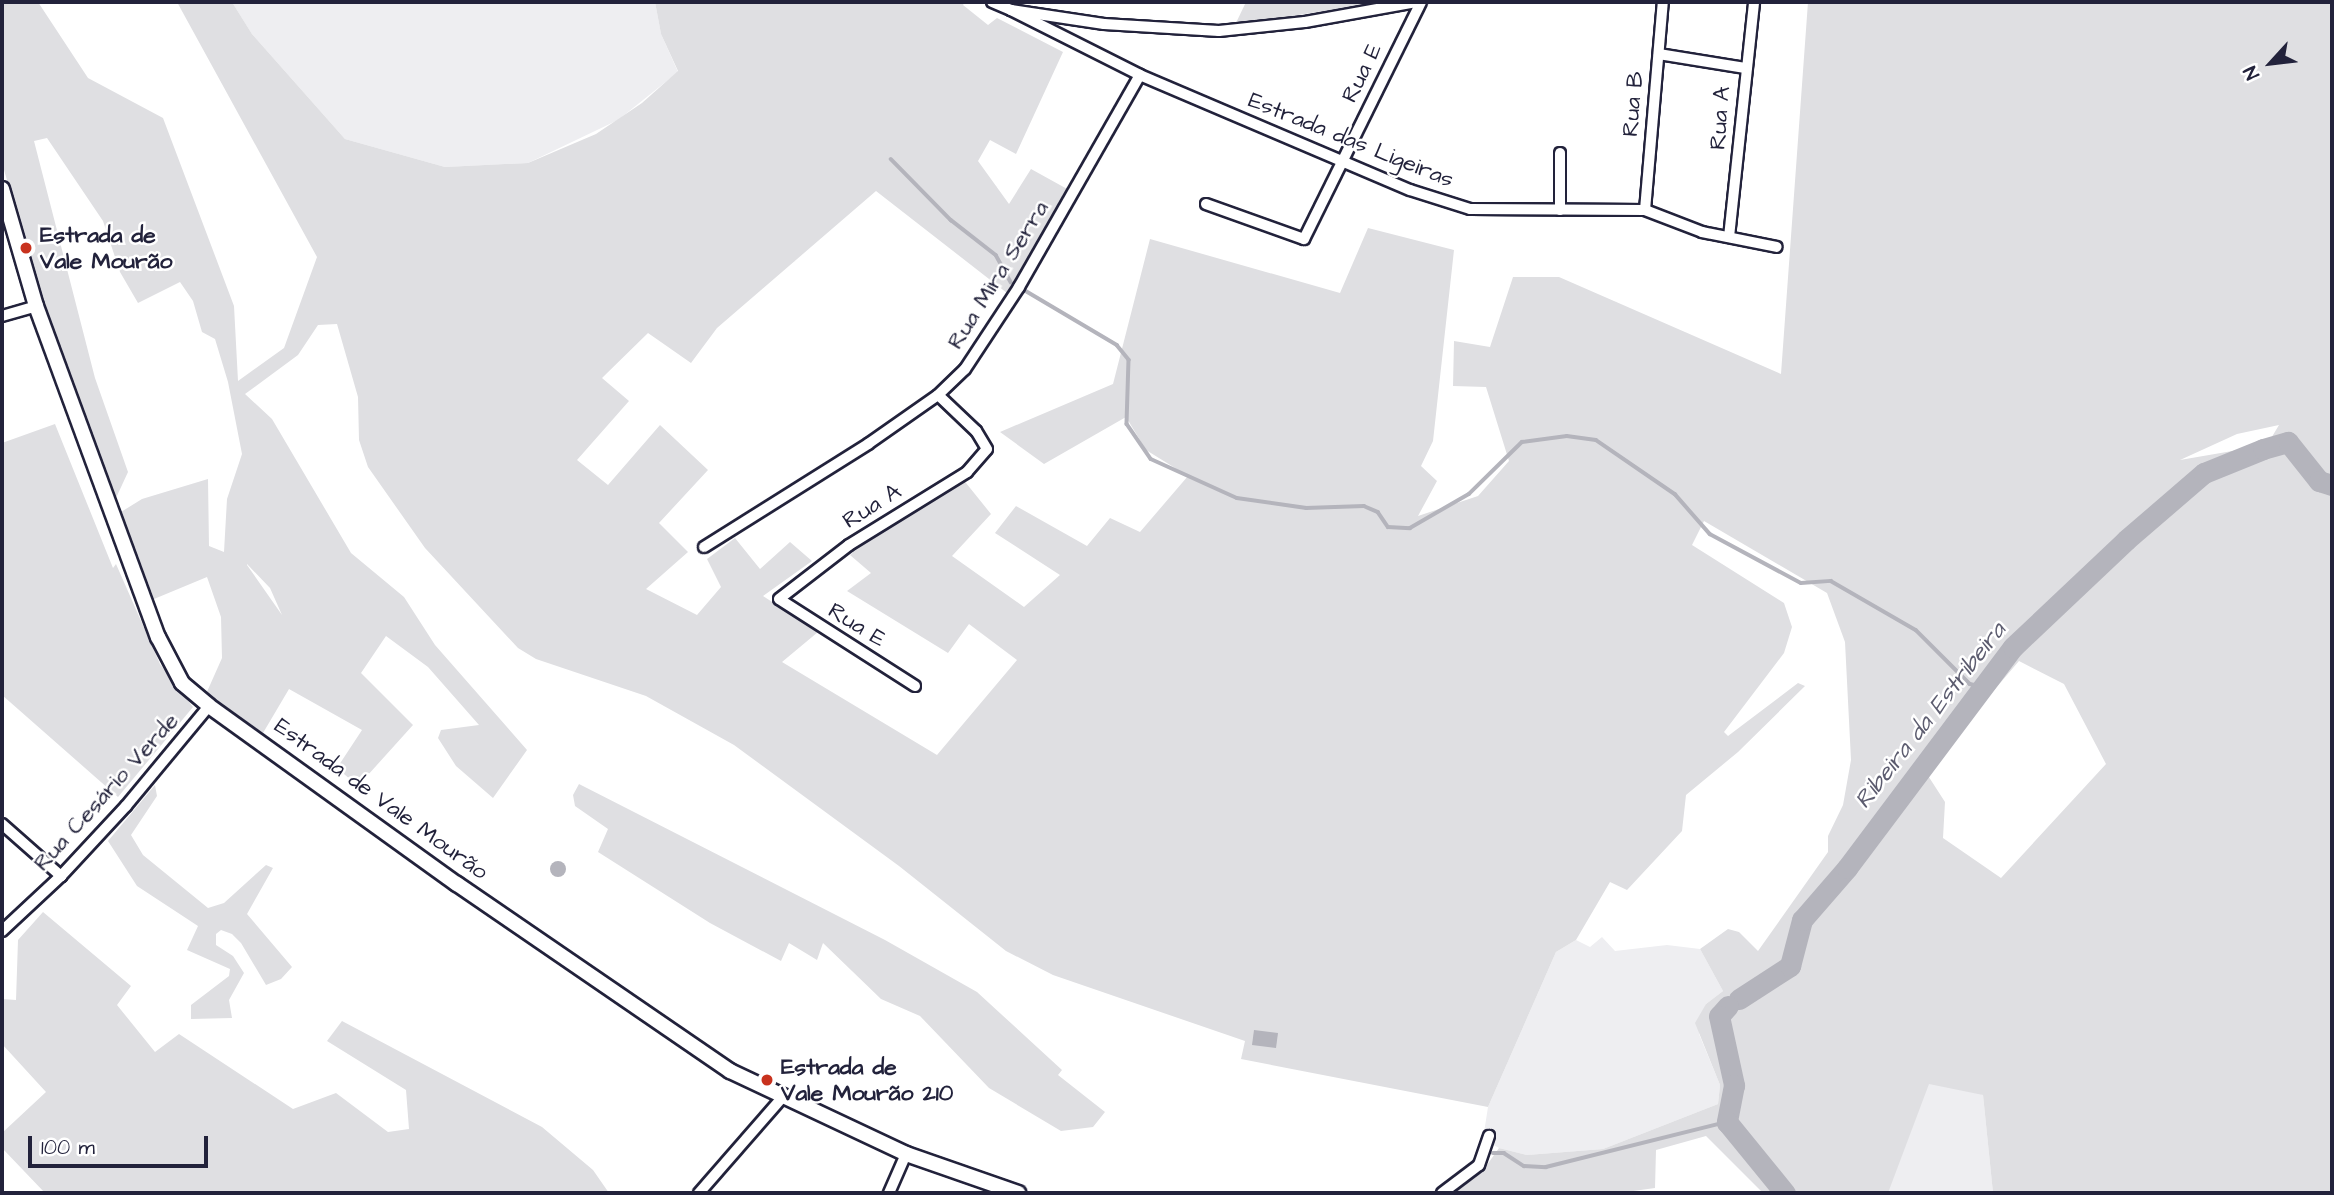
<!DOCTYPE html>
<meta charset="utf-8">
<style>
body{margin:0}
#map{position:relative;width:2334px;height:1195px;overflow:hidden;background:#fff;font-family:"Architects Daughter",sans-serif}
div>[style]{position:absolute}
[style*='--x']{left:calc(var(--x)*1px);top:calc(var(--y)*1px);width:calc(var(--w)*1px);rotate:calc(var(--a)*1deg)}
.built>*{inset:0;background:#eeeef1}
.green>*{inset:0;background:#dfdfe2}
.water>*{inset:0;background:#b4b4bc}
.round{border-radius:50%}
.stream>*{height:3.5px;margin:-1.75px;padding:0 1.75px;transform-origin:1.75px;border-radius:1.75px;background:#b4b4bc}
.river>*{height:21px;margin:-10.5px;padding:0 10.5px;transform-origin:10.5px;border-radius:10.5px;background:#b4b4bc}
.roads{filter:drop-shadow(2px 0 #22223b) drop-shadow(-2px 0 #22223b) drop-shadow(0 2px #22223b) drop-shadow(0 -2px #22223b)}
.minor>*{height:10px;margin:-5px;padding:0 5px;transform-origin:5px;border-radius:5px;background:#fff}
.tertiary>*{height:14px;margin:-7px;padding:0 7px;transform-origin:7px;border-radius:7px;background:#fff}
.dots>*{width:19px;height:19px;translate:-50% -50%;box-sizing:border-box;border:4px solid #fff;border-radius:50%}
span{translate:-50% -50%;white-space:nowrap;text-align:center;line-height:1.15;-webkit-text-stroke:5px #fff;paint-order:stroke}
.street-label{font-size:23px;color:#22223b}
.poi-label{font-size:23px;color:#22223b;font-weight:700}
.left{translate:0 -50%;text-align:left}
.water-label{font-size:24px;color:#5c5c6f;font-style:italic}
.frame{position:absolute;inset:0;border:4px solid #22223b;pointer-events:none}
.north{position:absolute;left:2236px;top:28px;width:70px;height:70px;-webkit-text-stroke:5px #fff;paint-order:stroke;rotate:243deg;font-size:19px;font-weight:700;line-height:28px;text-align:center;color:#22223b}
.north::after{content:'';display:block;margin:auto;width:24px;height:32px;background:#22223b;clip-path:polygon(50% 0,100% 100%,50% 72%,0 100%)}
.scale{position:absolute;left:28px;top:1136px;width:180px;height:32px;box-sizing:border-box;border:4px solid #22223b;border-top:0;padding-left:9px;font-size:21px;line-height:24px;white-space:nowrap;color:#22223b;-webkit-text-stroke:5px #fff;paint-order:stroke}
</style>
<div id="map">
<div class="built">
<i style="clip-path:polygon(232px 2px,655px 2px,661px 34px,678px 72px,618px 120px,528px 163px,445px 167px,345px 139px,252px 34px)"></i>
<i style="clip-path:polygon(1602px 937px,1615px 951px,1667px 945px,1700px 949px,1723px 991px,1706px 1004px,1699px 1034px,1720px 1085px,1718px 1104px,1603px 1149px,1527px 1155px,1499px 1148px,1483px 1139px,1488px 1107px,1556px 952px,1576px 940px,1590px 947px)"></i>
<i style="clip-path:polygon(1914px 1065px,1983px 1095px,1993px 1193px,1862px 1193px)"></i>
</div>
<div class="green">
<i style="clip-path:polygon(evenodd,2px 2px,38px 2px,88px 78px,163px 118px,234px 306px,238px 381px,284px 348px,317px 257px,177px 2px,232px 2px,252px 34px,345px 139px,445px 167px,528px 163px,596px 134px,642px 103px,678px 71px,661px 34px,655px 2px,965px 2px,963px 5px,988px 25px,997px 18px,1063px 52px,1016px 154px,990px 140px,978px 161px,1009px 204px,1031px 169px,1069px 190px,1007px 293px,876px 191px,717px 328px,691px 363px,648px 333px,602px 378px,629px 401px,577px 460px,608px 485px,660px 425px,708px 470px,659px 523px,688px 552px,646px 589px,697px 615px,721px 587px,707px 559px,735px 538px,760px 569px,790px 542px,812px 561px,763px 596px,818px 632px,782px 662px,937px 755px,1017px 660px,969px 624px,948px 653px,847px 591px,871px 573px,850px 555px,871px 535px,962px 478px,991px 514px,952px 556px,1024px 607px,1060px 575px,995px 533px,1016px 506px,1087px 546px,1110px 518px,1140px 532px,1188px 476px,1146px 450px,1126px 417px,1044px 464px,1000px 432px,1113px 384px,1150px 239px,1340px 293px,1368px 228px,1454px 250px,1433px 441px,1421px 466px,1437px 481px,1418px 516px,1478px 496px,1509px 461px,1486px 387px,1453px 386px,1454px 341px,1490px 347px,1513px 277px,1559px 277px,1781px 374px,1808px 2px,2332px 2px,2332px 1193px,1993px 1193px,1983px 1095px,1929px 1084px,1888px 1193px,1763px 1193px,1706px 1136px,1656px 1150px,1655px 1188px,1619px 1193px,1454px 1193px,1482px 1172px,1499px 1148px,1527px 1155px,1603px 1149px,1718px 1104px,1720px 1085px,1695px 1023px,1706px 1004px,1723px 991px,1700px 949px,1728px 929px,1739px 932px,1758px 951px,1828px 852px,1828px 836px,1843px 805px,1851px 760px,1845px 642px,1827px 593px,1704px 521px,1692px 545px,1784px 603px,1792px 627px,1784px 653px,1724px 732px,1728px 736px,1798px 683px,1805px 686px,1738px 752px,1686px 795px,1682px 831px,1627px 890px,1610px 882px,1576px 940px,1556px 952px,1488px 1107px,1241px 1059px,1245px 1041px,1053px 975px,1006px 951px,899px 866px,734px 745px,646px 696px,536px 659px,518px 648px,425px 548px,368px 467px,359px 440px,358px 397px,337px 324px,318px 325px,298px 355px,245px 394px,272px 419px,351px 553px,404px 597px,435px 645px,527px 750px,493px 798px,456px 766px,438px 738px,441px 730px,479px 725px,428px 667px,386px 636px,361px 673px,413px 725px,358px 786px,337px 768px,362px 730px,289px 689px,263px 733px,206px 694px,222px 658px,221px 617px,207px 577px,154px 599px,121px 512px,142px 499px,208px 479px,209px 546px,224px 552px,227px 499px,242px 454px,228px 382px,215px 339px,202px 332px,193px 301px,180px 282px,138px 303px,120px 272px,103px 221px,47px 138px,34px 141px,95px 378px,128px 472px,116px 498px,40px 293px,2px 163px,2px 2px,2279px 425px,2267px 445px,2180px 460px,2237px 434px,2279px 425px,2px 2px,247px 564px,270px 588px,282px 615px,247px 565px,247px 564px,2px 2px,2019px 661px,2064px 684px,2106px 764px,2001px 878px,1943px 838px,1945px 802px,1925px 771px,2019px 661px)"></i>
<i style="clip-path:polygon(1246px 2px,1380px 2px,1235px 25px)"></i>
<i style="clip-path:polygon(55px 424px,113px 568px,116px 564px,160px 664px,193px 707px,118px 797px,2px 695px,2px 443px)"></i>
<i style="clip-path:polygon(579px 784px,885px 940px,977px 992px,1062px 1070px,1058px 1075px,1105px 1112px,1093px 1127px,1061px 1131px,989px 1088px,920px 1016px,881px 999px,823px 943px,817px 960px,789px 943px,781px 961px,710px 923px,598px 852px,608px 829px,575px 806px,573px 795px)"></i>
<i style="clip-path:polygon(155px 785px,157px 796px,131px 835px,143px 855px,208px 908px,224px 903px,266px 865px,273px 868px,247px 914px,292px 967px,281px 979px,266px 985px,241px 943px,232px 934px,221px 930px,216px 934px,216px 945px,233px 956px,244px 973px,229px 1000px,232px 1018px,191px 1019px,191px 1005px,229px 976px,230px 969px,187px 950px,198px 926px,137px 886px,108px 841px)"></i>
<i style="clip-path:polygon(43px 912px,131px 986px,117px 1005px,155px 1052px,179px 1034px,293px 1109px,336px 1093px,388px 1132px,409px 1129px,406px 1090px,327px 1041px,342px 1021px,542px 1127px,593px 1170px,609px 1193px,45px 1193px,2px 1148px,2px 1133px,46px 1092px,2px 1044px,2px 999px,16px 1000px,18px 940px)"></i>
</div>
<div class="water">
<i class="round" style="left:550px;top:861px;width:16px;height:16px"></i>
<i style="clip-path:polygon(1254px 1030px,1278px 1033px,1276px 1048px,1252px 1045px)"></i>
</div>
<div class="stream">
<i style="--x:891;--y:159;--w:86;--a:45.5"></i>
<i style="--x:951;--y:220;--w:57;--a:37.9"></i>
<i style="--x:996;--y:255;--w:31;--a:61"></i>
<i style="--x:1026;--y:291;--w:106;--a:30.7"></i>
<i style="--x:1117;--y:345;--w:19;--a:51"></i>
<i style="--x:1129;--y:360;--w:64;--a:91.8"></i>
<i style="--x:1127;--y:424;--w:42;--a:55.6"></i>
<i style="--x:1151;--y:459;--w:94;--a:24.4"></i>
<i style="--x:1237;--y:498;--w:70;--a:8.2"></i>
<i style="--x:1306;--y:508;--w:58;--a:-2"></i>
<i style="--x:1364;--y:506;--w:15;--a:23"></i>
<i style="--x:1378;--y:512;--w:18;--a:56"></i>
<i style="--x:1388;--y:527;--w:22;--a:3"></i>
<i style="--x:1410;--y:528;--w:68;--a:-30"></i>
<i style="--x:1469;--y:494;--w:74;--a:-44.5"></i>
<i style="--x:1522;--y:442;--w:45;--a:-7.6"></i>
<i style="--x:1567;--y:436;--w:29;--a:8"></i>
<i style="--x:1596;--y:440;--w:96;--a:34.4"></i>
<i style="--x:1675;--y:494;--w:53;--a:48.8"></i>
<i style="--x:1710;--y:534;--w:103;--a:28.3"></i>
<i style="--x:1801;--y:583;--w:30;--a:-4"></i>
<i style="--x:1831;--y:581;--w:98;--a:30"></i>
<i style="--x:1916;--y:630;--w:76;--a:45"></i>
<i style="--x:1970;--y:684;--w:13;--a:13"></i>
<i style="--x:1493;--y:1153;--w:11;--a:0"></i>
<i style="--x:1504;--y:1153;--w:24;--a:33"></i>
<i style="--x:1524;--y:1166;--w:22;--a:3"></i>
<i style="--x:1546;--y:1167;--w:187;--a:-14"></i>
</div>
<div class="river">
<i style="--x:1739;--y:999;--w:61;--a:-32.9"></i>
<i style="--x:1790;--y:966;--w:48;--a:-75.4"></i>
<i style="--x:1802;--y:920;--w:69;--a:-49.1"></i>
<i style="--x:1847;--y:868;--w:276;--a:-53.1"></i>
<i style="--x:2013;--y:647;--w:156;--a:-43.4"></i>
<i style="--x:2126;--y:540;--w:103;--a:-40.7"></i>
<i style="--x:2204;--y:473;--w:64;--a:-22.1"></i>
<i style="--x:2263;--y:449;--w:26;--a:-16"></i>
<i style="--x:2288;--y:442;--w:50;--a:51.5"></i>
<i style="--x:2319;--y:481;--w:14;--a:17"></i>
<i style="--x:1728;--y:1006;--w:13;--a:132"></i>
<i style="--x:1719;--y:1016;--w:71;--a:77.7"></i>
<i style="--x:1734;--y:1085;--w:38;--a:101"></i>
<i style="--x:1727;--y:1122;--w:92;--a:50.8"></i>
</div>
<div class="roads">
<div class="minor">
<i style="--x:992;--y:2;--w:21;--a:23"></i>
<i style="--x:1011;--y:10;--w:94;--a:8.6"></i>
<i style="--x:1104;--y:24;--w:115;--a:3.5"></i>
<i style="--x:1219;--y:31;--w:86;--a:-6"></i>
<i style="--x:1305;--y:22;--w:113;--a:-10.2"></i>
<i style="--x:1011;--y:10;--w:144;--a:26.7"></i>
<i style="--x:1140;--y:75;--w:293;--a:23.1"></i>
<i style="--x:1410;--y:190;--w:63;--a:17.6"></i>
<i style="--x:1470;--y:209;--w:175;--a:0.3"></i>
<i style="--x:1645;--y:210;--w:61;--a:21.1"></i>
<i style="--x:1702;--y:232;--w:76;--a:11.3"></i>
<i style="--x:1659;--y:54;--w:87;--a:9.2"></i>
<i style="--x:1560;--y:153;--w:57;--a:90"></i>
<i style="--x:1206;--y:204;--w:104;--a:19.7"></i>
<i style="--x:1304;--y:239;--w:264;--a:-63.7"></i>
<i style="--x:1645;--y:210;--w:209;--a:-85.1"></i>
<i style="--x:1729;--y:237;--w:236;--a:-83.9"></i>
<i style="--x:2;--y:316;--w:35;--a:-16"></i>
<i style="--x:704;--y:547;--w:194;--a:-32.1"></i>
<i style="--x:868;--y:444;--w:85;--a:-35"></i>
<i style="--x:938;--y:395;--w:37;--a:-44"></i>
<i style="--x:965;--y:369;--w:98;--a:-56.6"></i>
<i style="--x:1019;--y:287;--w:244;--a:-60.3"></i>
<i style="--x:915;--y:686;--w:161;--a:-147.4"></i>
<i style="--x:779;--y:599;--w:88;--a:-37.6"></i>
<i style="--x:849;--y:545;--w:139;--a:-31.7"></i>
<i style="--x:967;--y:472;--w:30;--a:-49"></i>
<i style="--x:987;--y:449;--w:21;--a:-121"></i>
<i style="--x:976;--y:431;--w:52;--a:-136.5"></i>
<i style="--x:2;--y:824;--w:79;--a:41.4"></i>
<i style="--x:2;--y:931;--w:81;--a:-43"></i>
<i style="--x:61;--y:876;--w:96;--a:-47.1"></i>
<i style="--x:126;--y:806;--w:130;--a:-50.3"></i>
<i style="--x:699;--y:1193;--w:125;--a:-48.9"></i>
<i style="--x:889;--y:1193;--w:43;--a:-66.4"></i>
<i style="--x:1442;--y:1193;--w:46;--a:-37.1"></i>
<i style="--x:1479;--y:1165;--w:31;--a:-71"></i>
</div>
<div class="tertiary">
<i style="--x:2;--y:189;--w:122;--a:73.8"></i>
<i style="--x:36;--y:306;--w:353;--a:69.8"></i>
<i style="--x:158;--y:637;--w:52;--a:62.4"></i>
<i style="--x:182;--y:683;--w:35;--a:40"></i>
<i style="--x:209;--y:706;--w:305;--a:35.7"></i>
<i style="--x:457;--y:884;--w:331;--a:34.4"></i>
<i style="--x:730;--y:1071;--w:195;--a:25.2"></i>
<i style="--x:906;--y:1154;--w:119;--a:19.2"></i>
</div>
</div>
<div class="dots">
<i style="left:26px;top:248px;background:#c8321e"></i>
<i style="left:767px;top:1080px;background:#c8321e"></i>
</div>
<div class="street-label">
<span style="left:1362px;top:73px;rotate:-64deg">Rua E</span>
<span style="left:1633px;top:104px;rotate:-85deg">Rua B</span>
<span style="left:1720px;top:118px;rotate:-86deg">Rua A</span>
<span style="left:1351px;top:140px;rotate:22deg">Estrada das Ligeiras</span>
<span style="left:998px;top:275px;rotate:-58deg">Rua Mira Serra</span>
<span style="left:872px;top:506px;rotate:-32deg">Rua A</span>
<span style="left:857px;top:625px;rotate:32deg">Rua E</span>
<span style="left:106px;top:792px;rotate:-48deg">Rua Cesário Verde</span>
<span style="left:381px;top:799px;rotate:36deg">Estrada de Vale Mourão</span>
</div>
<div class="poi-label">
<span class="left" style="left:40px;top:248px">Estrada de<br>Vale Mourão</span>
<span class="left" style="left:781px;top:1080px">Estrada de<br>Vale Mourão 210</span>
</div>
<div class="water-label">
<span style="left:1931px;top:716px;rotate:-52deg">Ribeira da Estribeira</span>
</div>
<div class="frame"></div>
<div class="north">N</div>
<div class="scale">100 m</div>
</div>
